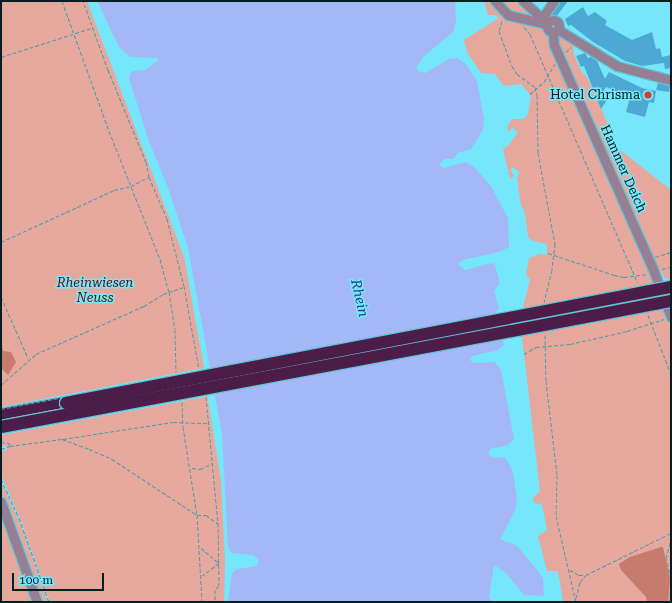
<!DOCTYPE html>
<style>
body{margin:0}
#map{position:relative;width:672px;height:603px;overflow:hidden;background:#76e7fb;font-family:"Roboto Serif",serif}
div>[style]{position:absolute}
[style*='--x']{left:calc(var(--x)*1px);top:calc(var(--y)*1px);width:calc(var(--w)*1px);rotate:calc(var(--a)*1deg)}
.green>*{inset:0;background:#e6a89c}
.forest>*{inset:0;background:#c57c6f}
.water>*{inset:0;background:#a4b8f8}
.building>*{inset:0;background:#4da9d3}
.path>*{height:1px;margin-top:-0.5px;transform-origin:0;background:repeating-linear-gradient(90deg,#4b9ba9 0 4px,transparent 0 6px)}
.roads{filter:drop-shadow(1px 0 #62c3d4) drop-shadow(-1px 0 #62c3d4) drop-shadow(0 1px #62c3d4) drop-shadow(0 -1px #62c3d4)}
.minor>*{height:9px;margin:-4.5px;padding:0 4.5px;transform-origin:4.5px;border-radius:4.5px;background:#967e93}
.minor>.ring{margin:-4.5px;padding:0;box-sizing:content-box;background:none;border:9px solid #967e93;border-radius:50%}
.highway>*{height:12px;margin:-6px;padding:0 6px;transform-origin:6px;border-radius:6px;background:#4d1d49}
.tram>*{height:1px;margin:-0.5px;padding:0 0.5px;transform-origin:0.5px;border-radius:0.5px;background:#36757f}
.path-bridge>*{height:1px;margin-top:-0.5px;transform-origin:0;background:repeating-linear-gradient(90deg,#4b9ba9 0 4px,transparent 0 6px)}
.bridges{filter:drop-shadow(1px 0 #62c3d4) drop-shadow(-1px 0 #62c3d4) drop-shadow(0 1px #62c3d4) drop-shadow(0 -1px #62c3d4)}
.highway-bridge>*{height:12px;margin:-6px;padding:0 6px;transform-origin:6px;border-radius:6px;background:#4d1d49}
.dots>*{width:11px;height:11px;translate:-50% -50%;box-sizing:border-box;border:2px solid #76e7fb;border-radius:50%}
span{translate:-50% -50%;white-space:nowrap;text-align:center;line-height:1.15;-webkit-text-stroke:3px #76e7fb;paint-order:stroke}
.poi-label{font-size:13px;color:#051e22}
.right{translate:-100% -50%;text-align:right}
.street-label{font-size:13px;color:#051e22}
.park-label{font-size:13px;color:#640902;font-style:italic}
.water-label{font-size:14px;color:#2d3c86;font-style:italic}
.frame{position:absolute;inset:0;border:2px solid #051e22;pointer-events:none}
.scale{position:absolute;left:12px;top:573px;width:92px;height:18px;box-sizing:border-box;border:2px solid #051e22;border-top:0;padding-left:5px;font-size:12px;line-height:14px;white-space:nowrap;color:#051e22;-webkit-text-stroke:3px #76e7fb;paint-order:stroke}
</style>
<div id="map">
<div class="green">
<i style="clip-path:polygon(1px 1px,87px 1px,184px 257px,204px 368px,1px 407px)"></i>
<i style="clip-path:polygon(484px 1px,493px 1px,504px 15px,541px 25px,550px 35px,656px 282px,671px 324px,671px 602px,561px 602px,563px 601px,558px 571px,547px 571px,538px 536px,547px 530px,542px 504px,534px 503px,533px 498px,540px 491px,522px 337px,523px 307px,530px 280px,526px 274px,529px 258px,540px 254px,547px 255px,547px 244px,533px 241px,528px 237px,525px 214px,520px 201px,517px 177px,520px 173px,513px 167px,510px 170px,514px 176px,510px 179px,503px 149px,509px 145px,518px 132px,513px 128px,508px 132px,507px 127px,512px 119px,523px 119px,528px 114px,531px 96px,521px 84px,504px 86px,495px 74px,481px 73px,467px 52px,464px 40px,499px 18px,495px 15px,488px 15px)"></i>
<i style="clip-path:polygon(496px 1px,519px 1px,540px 19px,512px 14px)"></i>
<i style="clip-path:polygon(557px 34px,576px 44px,573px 48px,574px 55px,581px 71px,587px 77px,610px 129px,608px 134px,615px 146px,671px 190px,671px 280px,665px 278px,660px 270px,656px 268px,555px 41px)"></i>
<i style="clip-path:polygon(207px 394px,221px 481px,225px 561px,224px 602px,50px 602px,21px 521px,1px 475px,1px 452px,7px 449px,5px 445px,1px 447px,1px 435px,205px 397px)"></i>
<i style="clip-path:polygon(1px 481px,22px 528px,48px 602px,39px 602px,1px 499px)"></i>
<i style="clip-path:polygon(1px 515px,3px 518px,35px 602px,1px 602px)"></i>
</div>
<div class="forest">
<i style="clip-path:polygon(1px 336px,3px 351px,11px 352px,16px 362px,8px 375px,1px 368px)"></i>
<i style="clip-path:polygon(661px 547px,663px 547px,670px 578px,668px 602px,647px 602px,646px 597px,621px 570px,619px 564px,630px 557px)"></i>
</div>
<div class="water">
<i style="clip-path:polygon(97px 1px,455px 1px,456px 22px,453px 32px,423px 57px,416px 68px,420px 72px,425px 73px,449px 59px,457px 58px,466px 64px,477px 81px,484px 119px,483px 130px,471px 149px,458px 153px,453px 159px,445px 159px,439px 164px,443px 168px,465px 162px,473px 166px,491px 186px,508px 218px,509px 247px,499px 252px,463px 260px,458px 264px,465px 270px,491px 263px,495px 265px,500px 283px,494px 291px,499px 308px,495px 313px,504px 345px,498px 350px,472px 356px,470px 360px,474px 363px,495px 362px,501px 370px,514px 439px,508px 445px,490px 449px,488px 454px,493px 458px,504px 457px,507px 460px,513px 472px,517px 498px,515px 511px,500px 539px,517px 546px,533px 565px,543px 578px,544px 596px,524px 595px,506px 573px,494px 565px,489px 597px,492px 602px,228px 602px,232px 573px,237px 569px,257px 566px,259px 560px,252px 555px,232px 553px,228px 547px,222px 434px,188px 248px,168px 188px,148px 139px,129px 78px,132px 71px,145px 70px,159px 60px,157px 58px,130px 57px,119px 47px)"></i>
</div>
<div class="building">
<i style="clip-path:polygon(560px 1px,568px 1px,556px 17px,552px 14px)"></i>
<i style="clip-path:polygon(583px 7px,588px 16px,595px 12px,607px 21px,605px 25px,632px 40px,652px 32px,656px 49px,660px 48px,662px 57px,671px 55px,671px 68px,665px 69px,664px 63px,642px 66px,625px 61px,593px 42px,571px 25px,568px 26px,565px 19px)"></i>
<i style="clip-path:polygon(585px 53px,588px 58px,591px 57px,597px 61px,605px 79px,609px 72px,642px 88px,656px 91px,654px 103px,649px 102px,645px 117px,626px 112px,630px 97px,606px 87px,601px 96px,607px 100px,601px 109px,584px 66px,581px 67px,576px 56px)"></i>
<i style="clip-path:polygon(658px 83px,670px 86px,669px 92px,656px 90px)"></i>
</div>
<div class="path">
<i style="--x:62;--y:1;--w:138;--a:70.1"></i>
<i style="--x:109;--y:131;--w:138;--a:68.3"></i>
<i style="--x:160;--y:259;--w:34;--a:75"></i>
<i style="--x:169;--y:292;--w:37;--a:81"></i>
<i style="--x:175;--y:329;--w:43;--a:88.7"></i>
<i style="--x:502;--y:21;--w:10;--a:107"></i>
<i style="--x:499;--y:31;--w:37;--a:70"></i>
<i style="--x:512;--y:66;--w:9;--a:58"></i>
<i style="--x:517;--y:74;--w:22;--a:36"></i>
<i style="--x:535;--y:87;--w:8;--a:76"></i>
<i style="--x:537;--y:95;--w:58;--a:89"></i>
<i style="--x:538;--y:153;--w:93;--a:79.4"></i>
<i style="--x:555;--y:244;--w:26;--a:97"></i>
<i style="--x:552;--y:270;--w:33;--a:104"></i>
<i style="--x:524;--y:27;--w:9;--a:49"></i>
<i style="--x:530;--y:34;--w:271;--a:66.6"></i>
<i style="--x:566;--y:52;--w:7;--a:-45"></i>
<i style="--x:1;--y:57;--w:96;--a:-17.7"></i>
<i style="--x:530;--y:94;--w:18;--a:-41"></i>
<i style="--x:544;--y:82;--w:21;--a:-59"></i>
<i style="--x:149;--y:177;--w:46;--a:66.8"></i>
<i style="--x:167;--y:219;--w:69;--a:75.8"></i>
<i style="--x:184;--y:286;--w:84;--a:79.8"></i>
<i style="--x:1;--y:242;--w:124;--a:-24.7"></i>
<i style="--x:114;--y:190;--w:17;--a:-13"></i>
<i style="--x:131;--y:186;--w:20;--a:-27"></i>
<i style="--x:149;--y:177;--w:15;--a:-101"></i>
<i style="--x:146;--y:162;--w:100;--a:-112.4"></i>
<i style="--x:108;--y:70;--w:73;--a:-109.9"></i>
<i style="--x:548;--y:253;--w:70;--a:18.4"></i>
<i style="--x:614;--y:275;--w:10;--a:11"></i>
<i style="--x:624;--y:277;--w:23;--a:-7"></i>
<i style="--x:655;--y:257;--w:17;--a:-17"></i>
<i style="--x:662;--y:269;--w:9;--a:-13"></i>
<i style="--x:1;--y:297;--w:67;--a:66.1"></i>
<i style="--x:648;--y:315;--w:63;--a:68.7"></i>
<i style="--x:545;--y:335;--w:46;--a:88.8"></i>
<i style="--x:546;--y:381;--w:95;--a:83.3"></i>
<i style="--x:557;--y:475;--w:41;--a:91.4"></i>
<i style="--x:556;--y:516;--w:88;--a:76.9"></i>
<i style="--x:524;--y:354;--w:14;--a:-30"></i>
<i style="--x:536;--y:347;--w:34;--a:-5"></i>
<i style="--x:570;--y:344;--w:58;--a:-12.8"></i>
<i style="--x:627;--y:331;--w:39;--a:-18"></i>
<i style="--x:1;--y:385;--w:47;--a:-41.5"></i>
<i style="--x:36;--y:354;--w:118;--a:-24"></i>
<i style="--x:144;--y:306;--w:22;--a:-32"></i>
<i style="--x:163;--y:294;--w:21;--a:-19"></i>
<i style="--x:206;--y:397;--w:127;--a:84.6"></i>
<i style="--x:218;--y:523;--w:62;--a:89.1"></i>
<i style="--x:219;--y:585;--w:6;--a:129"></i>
<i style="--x:215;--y:590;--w:12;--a:90"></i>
<i style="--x:182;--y:402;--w:25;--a:88"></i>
<i style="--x:183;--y:427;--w:89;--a:81"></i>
<i style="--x:197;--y:515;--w:87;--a:86.7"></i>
<i style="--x:63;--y:439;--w:111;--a:-8.8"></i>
<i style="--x:173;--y:422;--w:35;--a:2"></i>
<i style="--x:1;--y:442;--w:8;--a:7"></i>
<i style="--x:9;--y:443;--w:3;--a:72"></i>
<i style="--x:10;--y:446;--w:52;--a:-7.7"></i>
<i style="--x:62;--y:439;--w:29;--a:20"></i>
<i style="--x:89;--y:449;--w:25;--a:23"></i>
<i style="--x:112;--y:459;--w:102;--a:33.4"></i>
<i style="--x:197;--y:515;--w:9;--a:0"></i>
<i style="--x:206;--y:515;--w:14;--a:36"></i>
<i style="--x:1;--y:449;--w:9;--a:-18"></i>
<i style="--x:192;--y:468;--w:8;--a:7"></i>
<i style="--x:200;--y:469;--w:14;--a:-25"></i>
<i style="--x:1;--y:479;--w:43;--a:65.2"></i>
<i style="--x:19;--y:518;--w:89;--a:70.3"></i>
<i style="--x:201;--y:548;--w:23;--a:40"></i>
<i style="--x:219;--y:563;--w:21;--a:143"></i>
<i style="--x:570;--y:570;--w:10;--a:29"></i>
<i style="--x:579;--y:575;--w:6;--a:0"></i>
<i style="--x:576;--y:598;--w:16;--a:-76"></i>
<i style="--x:580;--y:582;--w:9;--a:-49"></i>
<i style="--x:586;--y:575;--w:95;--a:-26.3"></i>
<i style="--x:670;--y:602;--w:24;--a:-88"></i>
<i style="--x:671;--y:578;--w:21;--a:-104"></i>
<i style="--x:666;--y:558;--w:20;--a:-75"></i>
</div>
<div class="roads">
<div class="minor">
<i style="--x:495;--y:1;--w:19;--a:47"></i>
<i style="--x:508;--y:15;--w:39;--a:13"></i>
<i style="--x:523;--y:1;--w:31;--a:42"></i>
<i style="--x:542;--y:18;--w:21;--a:-55"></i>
<i class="ring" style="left:547px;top:20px;width:3px;height:3px"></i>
<i style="--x:559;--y:30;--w:68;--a:31.8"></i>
<i style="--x:617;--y:66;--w:56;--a:14.5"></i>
<i style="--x:553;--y:32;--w:13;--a:86"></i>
<i style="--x:554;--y:45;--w:248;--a:66.2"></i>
<i style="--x:654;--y:272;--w:48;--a:69.3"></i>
<i style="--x:1;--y:502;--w:106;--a:70.2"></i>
</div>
<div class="highway">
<i style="--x:1;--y:415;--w:66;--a:-10.5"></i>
</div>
</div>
<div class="tram">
<i style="--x:1;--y:423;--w:682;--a:-10.82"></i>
</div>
<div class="path-bridge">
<i style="--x:1;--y:409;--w:59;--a:-10.7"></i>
</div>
<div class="bridges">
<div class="highway-bridge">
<i style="--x:66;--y:403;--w:615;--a:-10.87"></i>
<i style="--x:1;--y:427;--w:682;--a:-10.65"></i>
</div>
</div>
<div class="dots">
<i style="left:648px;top:95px;background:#cd412e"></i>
</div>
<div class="poi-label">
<span class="right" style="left:640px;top:95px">Hotel Chrisma</span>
</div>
<div class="street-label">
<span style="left:623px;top:169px;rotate:66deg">Hammer Deich</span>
</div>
<div class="park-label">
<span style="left:95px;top:291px">Rheinwiesen<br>Neuss</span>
</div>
<div class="water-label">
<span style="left:360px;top:298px;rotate:77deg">Rhein</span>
</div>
<div class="frame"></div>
<div class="scale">100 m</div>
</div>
